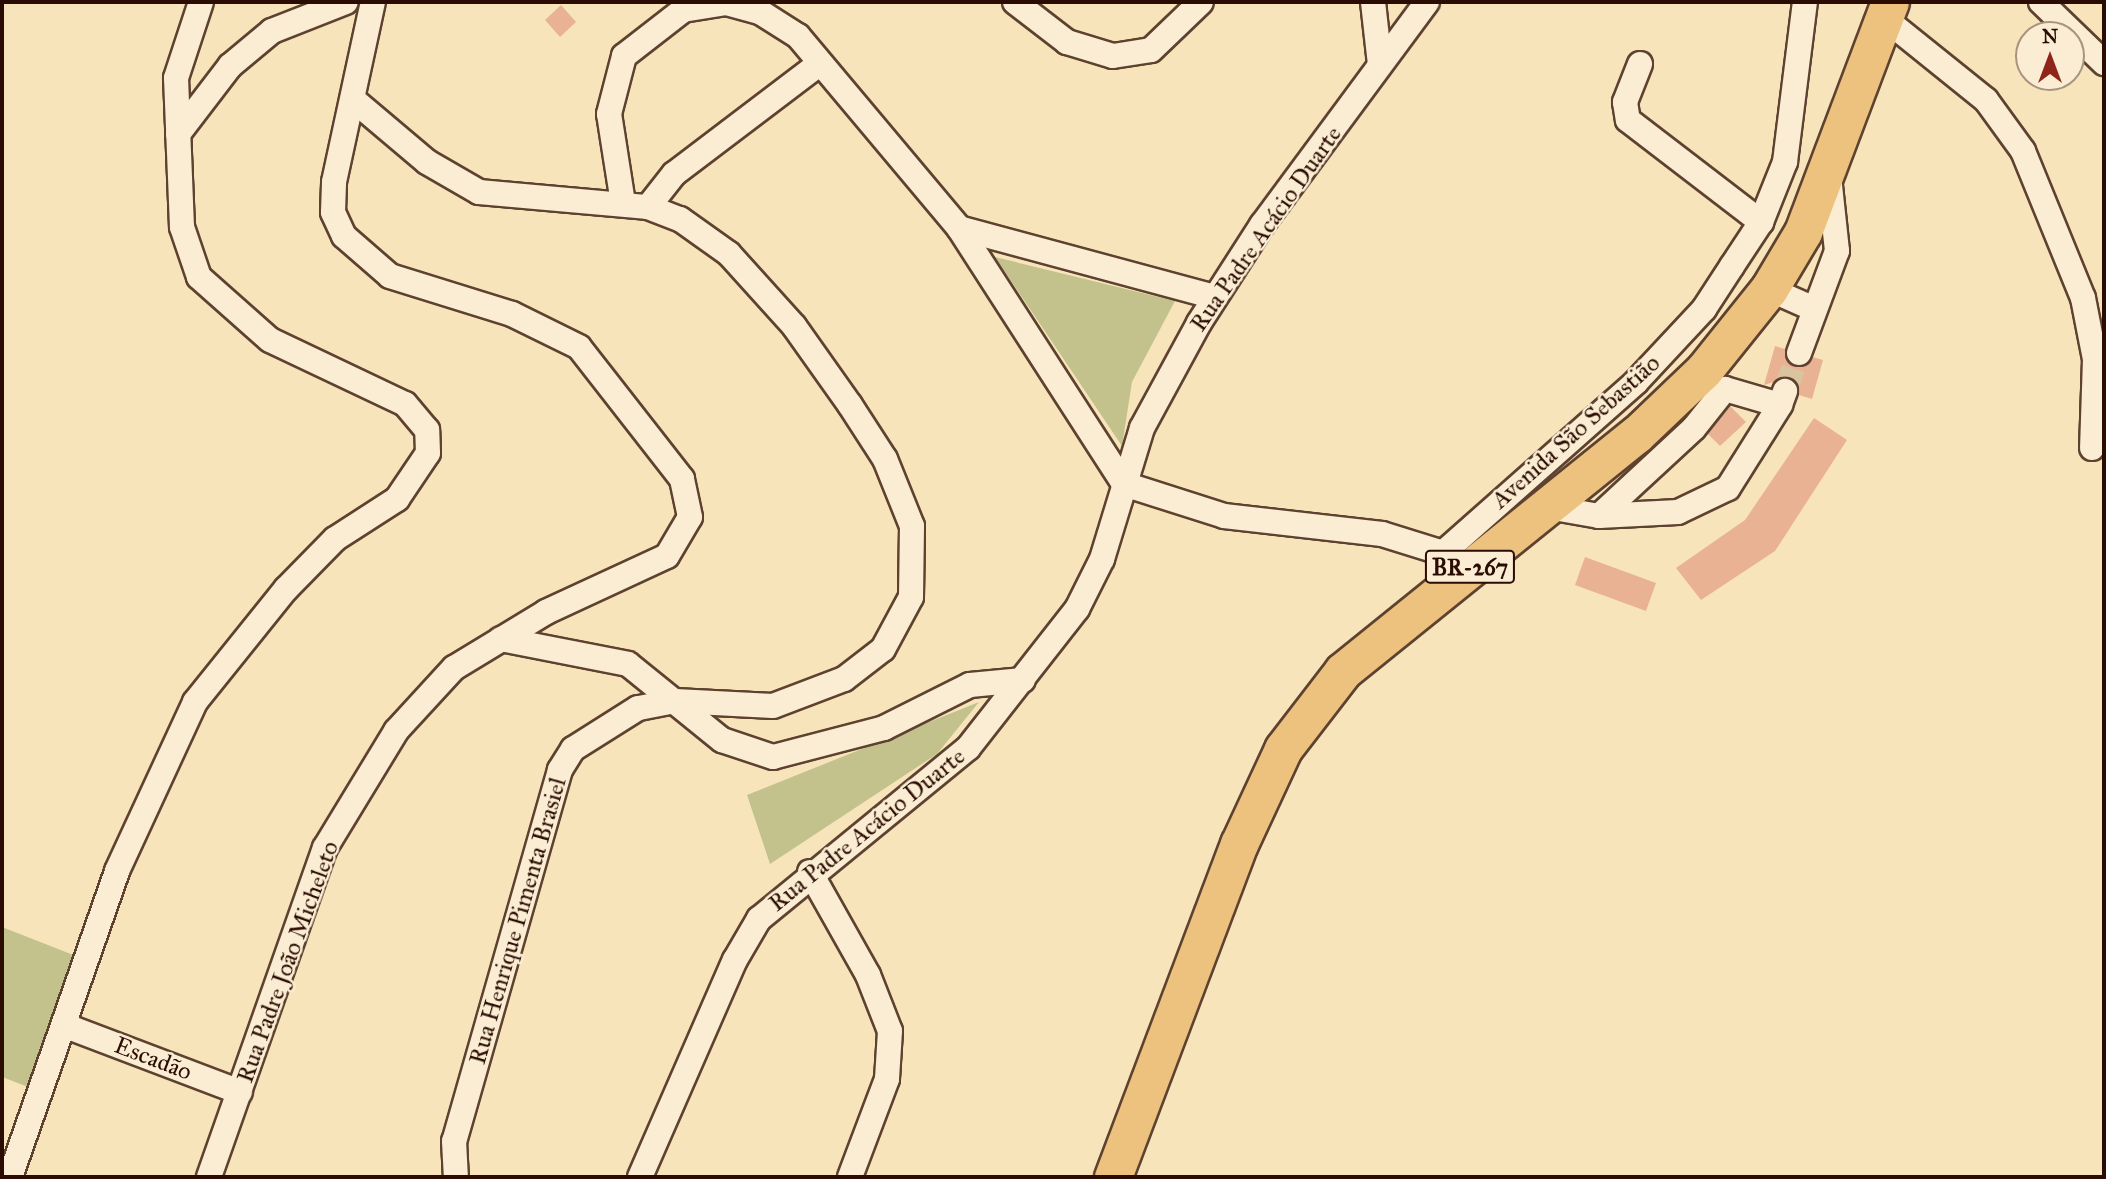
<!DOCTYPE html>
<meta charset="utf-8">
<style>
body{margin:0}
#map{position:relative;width:2106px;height:1179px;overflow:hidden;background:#f8e4bb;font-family:"IM FELL Great Primer",serif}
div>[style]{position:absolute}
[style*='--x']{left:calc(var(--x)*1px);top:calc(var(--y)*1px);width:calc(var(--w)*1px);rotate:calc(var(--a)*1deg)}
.green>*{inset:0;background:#c4c28c}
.building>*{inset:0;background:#e9b293}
.minor-tunnel>*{height:24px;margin-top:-12px;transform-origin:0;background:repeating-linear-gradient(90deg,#d9c49f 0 24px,transparent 0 36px)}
.roads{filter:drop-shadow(2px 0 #5e4230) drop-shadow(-2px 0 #5e4230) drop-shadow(0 2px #5e4230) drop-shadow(0 -2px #5e4230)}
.minor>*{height:24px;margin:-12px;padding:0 12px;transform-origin:12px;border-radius:12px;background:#faedd3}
.highway>*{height:37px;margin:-18.5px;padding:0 18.5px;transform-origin:18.5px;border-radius:18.5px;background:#ecc27e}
span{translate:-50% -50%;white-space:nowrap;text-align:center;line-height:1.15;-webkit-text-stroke:5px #faedd3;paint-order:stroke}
.shield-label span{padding:2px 5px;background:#faedd3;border:2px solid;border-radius:5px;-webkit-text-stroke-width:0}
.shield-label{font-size:23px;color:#2a0c02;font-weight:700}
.street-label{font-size:24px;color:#2a0c02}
.frame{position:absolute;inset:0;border:4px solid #2a0c02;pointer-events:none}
.north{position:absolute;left:2015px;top:21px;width:70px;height:70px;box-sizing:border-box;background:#faedd3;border:2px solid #a7937f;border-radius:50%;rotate:0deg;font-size:19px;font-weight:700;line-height:28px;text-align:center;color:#2a0c02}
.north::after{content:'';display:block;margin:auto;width:24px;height:32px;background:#8f2418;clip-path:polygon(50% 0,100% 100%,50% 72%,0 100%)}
</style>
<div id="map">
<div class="green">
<i style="clip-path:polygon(995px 257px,1175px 301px,1132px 382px,1122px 446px)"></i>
<i style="clip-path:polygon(979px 702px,937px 754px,770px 864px,747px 795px)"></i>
<i style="clip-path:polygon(2px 927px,76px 956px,36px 1090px,2px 1077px)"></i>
</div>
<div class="building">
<i style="clip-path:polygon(561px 5px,576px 22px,560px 37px,545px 20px)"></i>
<i style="clip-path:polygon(1775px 346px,1785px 349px,1794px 367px,1813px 357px,1823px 360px,1812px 399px,1799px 395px,1789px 377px,1764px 385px)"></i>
<i style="clip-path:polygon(1730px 406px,1746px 422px,1720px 446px,1708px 434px)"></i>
<i style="clip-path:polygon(1814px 418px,1847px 440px,1775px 551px,1701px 600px,1676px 568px,1745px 520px)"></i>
<i style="clip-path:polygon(1585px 557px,1656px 583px,1646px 611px,1575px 585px)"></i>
</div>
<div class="minor-tunnel">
<i style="--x:1785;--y:391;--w:40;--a:-69.8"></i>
</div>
<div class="roads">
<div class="minor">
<i style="--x:1015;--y:2;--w:66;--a:37.6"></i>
<i style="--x:1067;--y:42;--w:48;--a:16.9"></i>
<i style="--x:1113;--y:56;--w:38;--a:-9"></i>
<i style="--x:1151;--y:50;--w:69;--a:-43.8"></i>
<i style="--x:1373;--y:2;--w:62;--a:83.6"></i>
<i style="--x:2041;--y:2;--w:88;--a:44.1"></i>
<i style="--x:1884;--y:18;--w:131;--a:38.8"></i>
<i style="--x:1986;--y:100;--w:63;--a:54"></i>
<i style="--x:2023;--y:151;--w:159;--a:67.8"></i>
<i style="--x:2083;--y:298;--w:62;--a:78.9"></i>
<i style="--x:2095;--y:359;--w:89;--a:91.9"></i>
<i style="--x:1640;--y:64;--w:41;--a:111.5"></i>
<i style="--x:1625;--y:102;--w:18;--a:81"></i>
<i style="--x:1628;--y:120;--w:168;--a:37.5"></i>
<i style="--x:356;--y:102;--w:93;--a:40.2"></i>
<i style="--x:427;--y:162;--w:60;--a:30"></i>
<i style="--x:479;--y:192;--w:170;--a:5.1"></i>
<i style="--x:648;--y:207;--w:34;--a:21"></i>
<i style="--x:680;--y:219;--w:60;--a:35.5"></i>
<i style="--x:729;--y:254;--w:97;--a:47.9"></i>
<i style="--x:794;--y:326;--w:97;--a:54.7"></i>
<i style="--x:850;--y:405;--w:64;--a:57.1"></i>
<i style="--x:885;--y:459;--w:72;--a:68.1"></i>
<i style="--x:912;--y:526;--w:71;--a:90.8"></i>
<i style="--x:911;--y:597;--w:59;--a:118.3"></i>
<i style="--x:883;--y:649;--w:49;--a:142.4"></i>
<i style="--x:844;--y:679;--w:76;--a:159.2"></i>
<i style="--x:773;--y:706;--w:98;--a:-177.1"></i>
<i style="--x:675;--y:701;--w:38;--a:169"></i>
<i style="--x:638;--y:708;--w:77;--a:147.8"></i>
<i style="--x:573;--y:749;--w:25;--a:122"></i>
<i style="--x:560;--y:770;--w:386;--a:105.9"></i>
<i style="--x:454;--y:1141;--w:36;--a:87"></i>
<i style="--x:178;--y:134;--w:86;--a:-52.6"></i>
<i style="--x:230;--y:66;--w:55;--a:-39.8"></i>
<i style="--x:272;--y:31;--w:79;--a:-21.4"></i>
<i style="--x:623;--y:203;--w:90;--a:-98.9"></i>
<i style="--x:609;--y:114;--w:60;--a:-75.5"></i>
<i style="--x:624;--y:56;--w:75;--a:-37.9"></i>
<i style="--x:683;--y:10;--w:44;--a:-9.2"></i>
<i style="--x:726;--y:3;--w:35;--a:15"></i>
<i style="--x:760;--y:12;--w:45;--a:32.3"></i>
<i style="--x:798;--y:36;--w:251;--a:50"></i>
<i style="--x:959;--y:228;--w:305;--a:57.2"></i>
<i style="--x:1124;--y:484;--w:105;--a:17.7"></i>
<i style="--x:1224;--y:516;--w:159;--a:6.5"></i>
<i style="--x:1382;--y:534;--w:64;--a:17.3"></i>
<i style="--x:1443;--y:553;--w:258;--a:-41.5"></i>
<i style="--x:1636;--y:382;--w:100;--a:-47"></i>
<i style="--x:1704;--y:309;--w:51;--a:-56.9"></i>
<i style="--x:1732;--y:266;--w:53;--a:-56.6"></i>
<i style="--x:1761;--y:222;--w:65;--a:-68.2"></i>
<i style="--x:1785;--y:162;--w:161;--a:-82.9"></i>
<i style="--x:648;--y:207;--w:42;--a:-51.8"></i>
<i style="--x:674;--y:174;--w:183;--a:-37.2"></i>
<i style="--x:959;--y:228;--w:265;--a:15.1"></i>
<i style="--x:1769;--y:289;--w:47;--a:23.8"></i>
<i style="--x:1799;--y:353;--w:109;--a:-69.6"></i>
<i style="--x:1837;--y:251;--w:75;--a:-96.1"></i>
<i style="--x:1548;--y:507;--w:52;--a:10"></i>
<i style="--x:1599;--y:516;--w:129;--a:-42.8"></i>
<i style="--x:1694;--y:428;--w:50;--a:-51.5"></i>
<i style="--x:1725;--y:389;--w:57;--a:16.2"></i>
<i style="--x:1780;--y:405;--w:15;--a:-70"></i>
<i style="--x:1599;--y:516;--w:79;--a:-2.9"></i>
<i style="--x:1678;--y:512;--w:55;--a:-25.6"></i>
<i style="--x:1728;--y:488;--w:98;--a:-57.9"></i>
<i style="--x:501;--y:639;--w:129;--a:11.1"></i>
<i style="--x:628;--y:664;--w:121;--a:39"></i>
<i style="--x:722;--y:740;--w:54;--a:18.4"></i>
<i style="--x:773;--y:757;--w:115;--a:-14.6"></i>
<i style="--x:884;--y:728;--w:96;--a:-26.6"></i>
<i style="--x:970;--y:685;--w:53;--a:-5.4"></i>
<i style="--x:810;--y:872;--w:118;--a:60.6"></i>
<i style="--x:868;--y:975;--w:60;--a:68.6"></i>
<i style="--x:890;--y:1031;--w:48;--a:93.6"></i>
<i style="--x:887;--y:1079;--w:105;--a:110.7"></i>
<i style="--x:66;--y:1026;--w:186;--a:20.8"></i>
<i style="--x:10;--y:1177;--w:324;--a:-70.7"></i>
<i style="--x:117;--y:871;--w:186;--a:-65.2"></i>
<i style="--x:195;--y:702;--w:145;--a:-51.2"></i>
<i style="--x:286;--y:589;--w:70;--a:-45.6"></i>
<i style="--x:335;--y:539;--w:74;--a:-32.8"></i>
<i style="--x:397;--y:499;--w:55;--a:-56"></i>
<i style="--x:428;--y:453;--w:23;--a:-92"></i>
<i style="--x:427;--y:430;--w:34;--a:-130"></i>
<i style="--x:405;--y:404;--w:149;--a:-154.6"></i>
<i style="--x:270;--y:340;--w:95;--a:-138.4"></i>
<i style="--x:199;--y:277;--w:53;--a:-108.8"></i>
<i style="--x:182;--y:227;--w:149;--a:-92.3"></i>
<i style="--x:176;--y:78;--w:80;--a:-71.8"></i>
<i style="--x:209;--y:1177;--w:349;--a:-70.6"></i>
<i style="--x:325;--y:848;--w:137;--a:-58.7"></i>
<i style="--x:396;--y:731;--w:86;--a:-47.4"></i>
<i style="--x:454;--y:668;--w:108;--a:-31.3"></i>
<i style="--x:546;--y:612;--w:133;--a:-24.8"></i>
<i style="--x:667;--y:556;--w:45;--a:-59.5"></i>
<i style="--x:690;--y:517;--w:39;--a:-102"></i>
<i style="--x:682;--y:479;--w:167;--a:-128"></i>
<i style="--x:579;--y:347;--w:75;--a:-153.8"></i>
<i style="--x:512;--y:314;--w:128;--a:-162.7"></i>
<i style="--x:390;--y:276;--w:61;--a:-139"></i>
<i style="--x:344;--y:236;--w:26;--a:-115"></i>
<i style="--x:333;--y:212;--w:30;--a:-88"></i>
<i style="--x:334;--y:182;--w:184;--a:-77.8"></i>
<i style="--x:640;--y:1177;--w:237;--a:-66.4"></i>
<i style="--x:735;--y:960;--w:48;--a:-59.7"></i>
<i style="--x:759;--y:919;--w:270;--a:-39.3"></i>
<i style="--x:968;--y:748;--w:177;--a:-51.9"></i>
<i style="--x:1077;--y:609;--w:56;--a:-63.4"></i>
<i style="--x:1102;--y:559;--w:137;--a:-73"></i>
<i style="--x:1142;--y:428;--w:119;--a:-61.5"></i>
<i style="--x:1199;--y:323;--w:117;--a:-57.3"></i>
<i style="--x:1262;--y:225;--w:277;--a:-53.5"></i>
</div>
<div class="highway">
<i style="--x:1113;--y:1177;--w:356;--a:-69.3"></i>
<i style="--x:1239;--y:844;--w:105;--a:-65.1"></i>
<i style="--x:1283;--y:749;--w:98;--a:-52.4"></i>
<i style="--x:1343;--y:671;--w:376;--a:-38.9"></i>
<i style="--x:1636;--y:435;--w:94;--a:-43.7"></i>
<i style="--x:1704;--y:370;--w:104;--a:-51.3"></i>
<i style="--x:1769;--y:289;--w:66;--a:-59.2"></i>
<i style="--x:1803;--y:232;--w:246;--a:-69.3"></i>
</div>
</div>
<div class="shield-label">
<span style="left:1470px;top:567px">BR-267</span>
</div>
<div class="street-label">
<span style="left:1266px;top:229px;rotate:-55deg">Rua Padre Acácio Duarte</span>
<span style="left:1576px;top:432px;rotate:-42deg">Avenida São Sebastião</span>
<span style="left:867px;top:830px;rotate:-39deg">Rua Padre Acácio Duarte</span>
<span style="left:518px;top:921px;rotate:-74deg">Rua Henrique Pimenta Brasiel</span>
<span style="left:288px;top:962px;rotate:-70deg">Rua Padre João Micheleto</span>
<span style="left:153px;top:1059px;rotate:21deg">Escadão</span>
</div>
<div class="frame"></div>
<div class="north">N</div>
</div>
